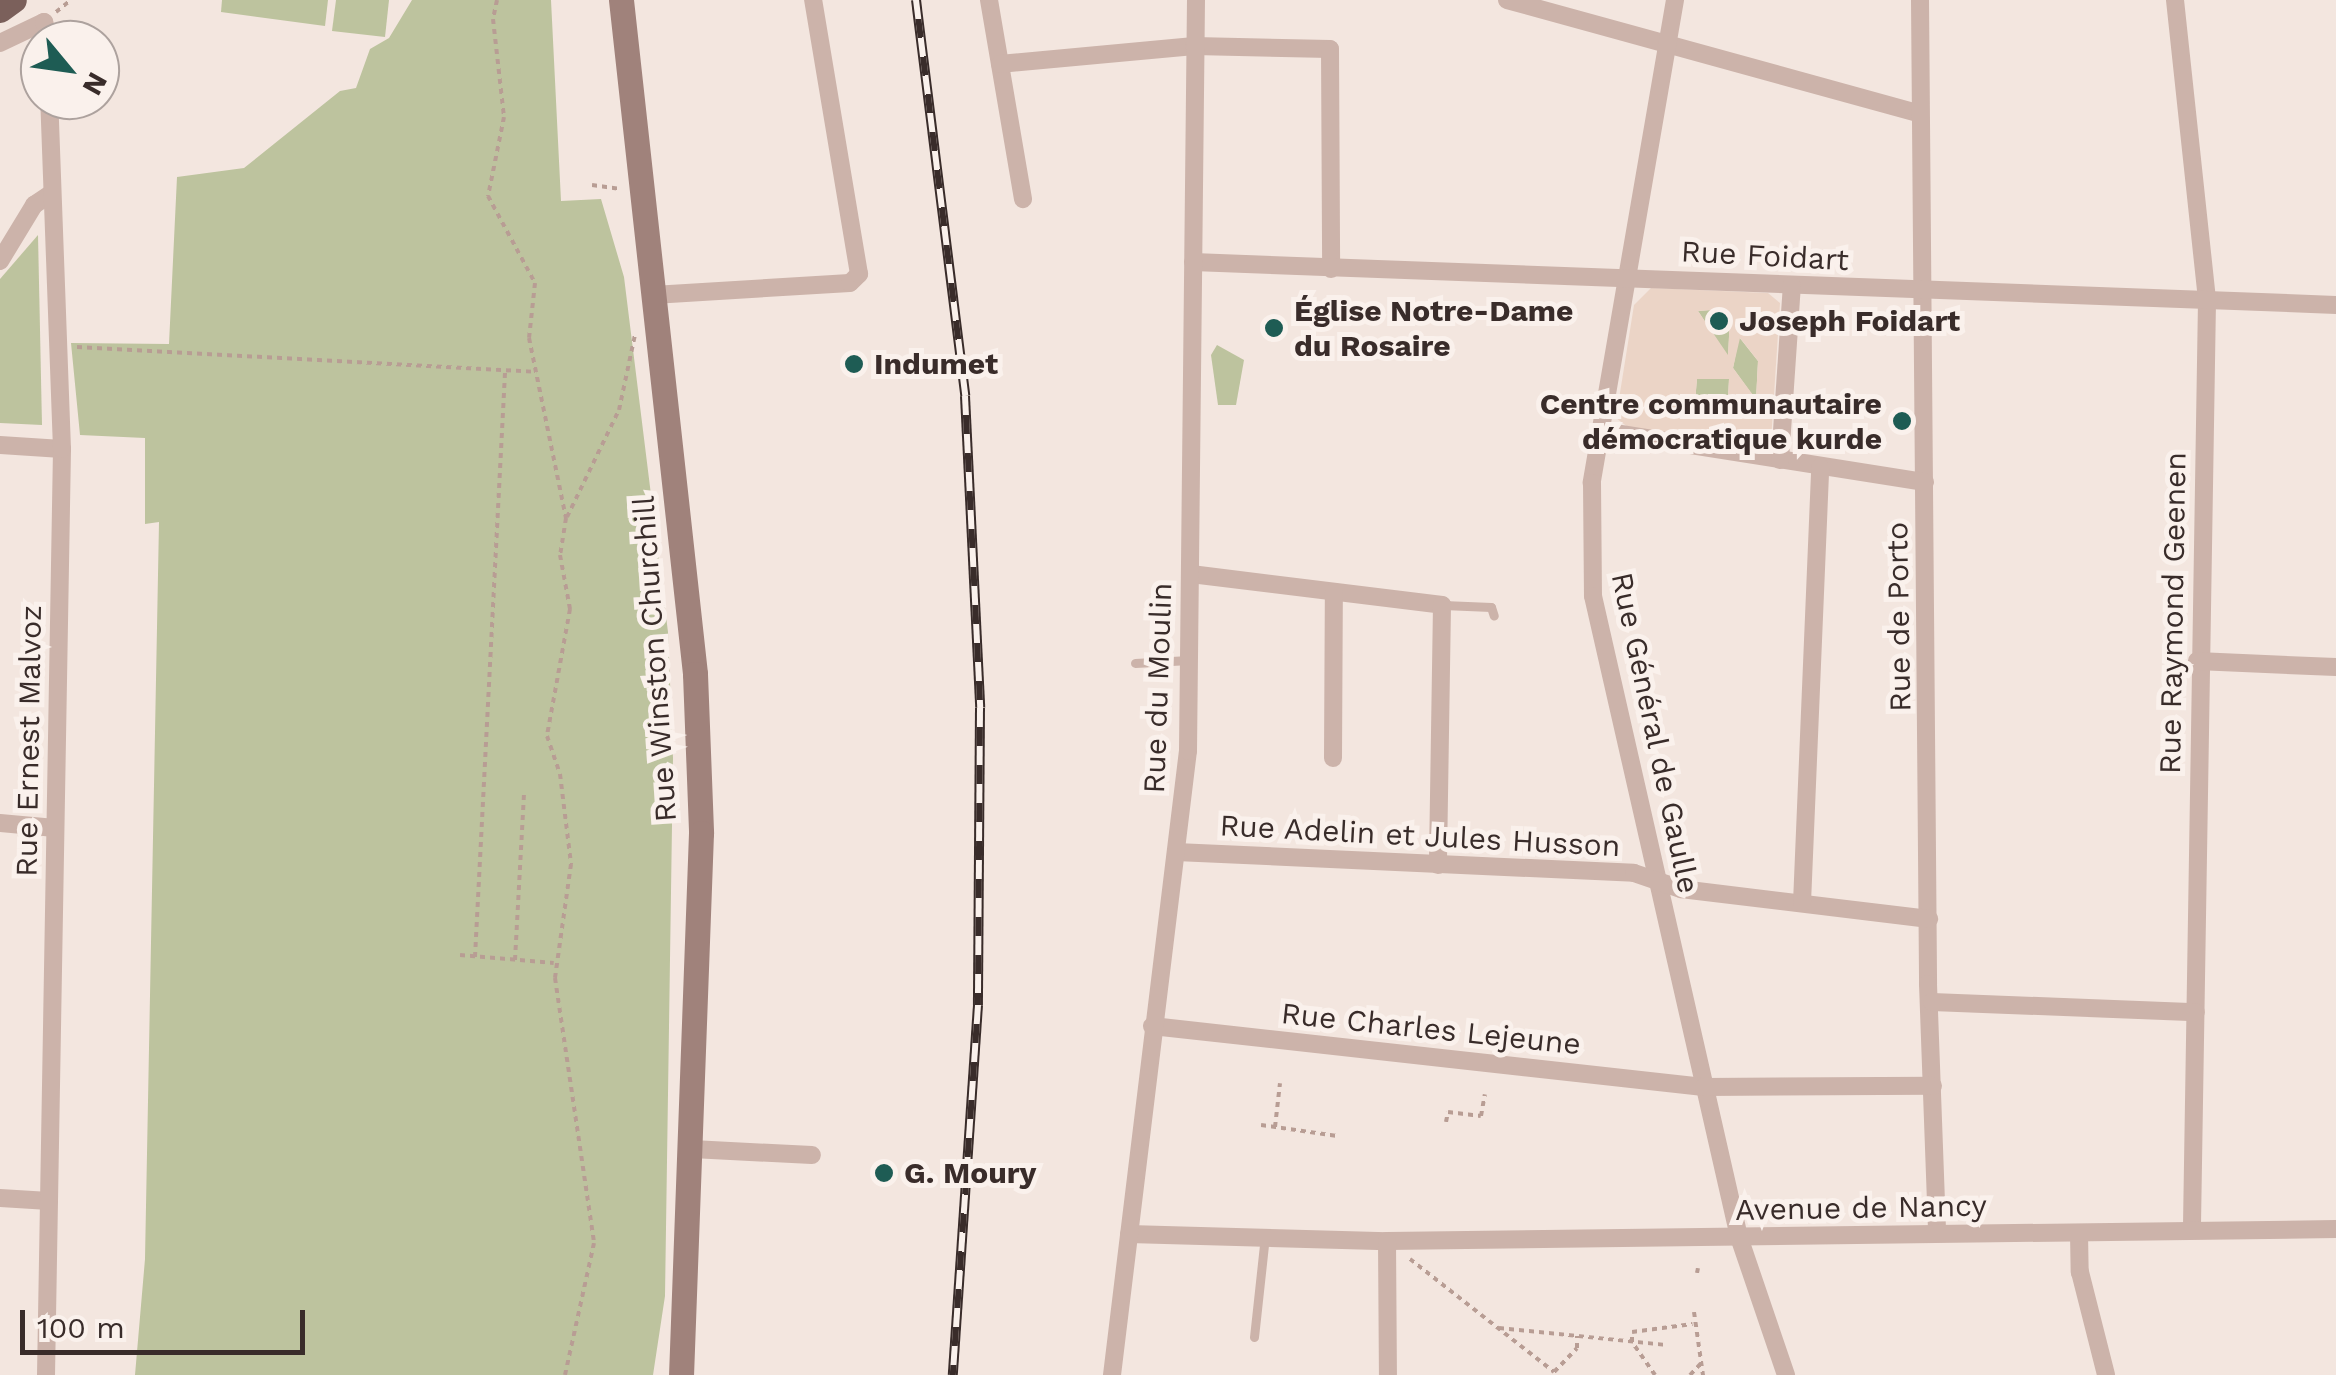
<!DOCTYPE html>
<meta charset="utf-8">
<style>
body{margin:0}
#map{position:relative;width:2336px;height:1375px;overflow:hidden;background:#f3e6df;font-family:"Work Sans",sans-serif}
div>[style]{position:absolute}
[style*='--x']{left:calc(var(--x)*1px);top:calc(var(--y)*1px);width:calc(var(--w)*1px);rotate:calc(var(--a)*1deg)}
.green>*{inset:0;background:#bdc39e}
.plaza>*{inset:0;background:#ebd4c6}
.path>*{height:4px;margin-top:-2px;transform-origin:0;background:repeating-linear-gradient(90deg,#b89d94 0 5px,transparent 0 10px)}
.lane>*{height:9px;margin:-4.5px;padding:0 4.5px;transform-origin:4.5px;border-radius:4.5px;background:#ccb3aa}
.street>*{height:18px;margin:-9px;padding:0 9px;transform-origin:9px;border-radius:9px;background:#ccb3aa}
.secondary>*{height:25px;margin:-12.5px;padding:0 12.5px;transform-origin:12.5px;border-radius:12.5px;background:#a0827b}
.primary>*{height:25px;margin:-12.5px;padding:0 12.5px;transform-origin:12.5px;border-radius:12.5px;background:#7b605b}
.rail>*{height:10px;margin-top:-5px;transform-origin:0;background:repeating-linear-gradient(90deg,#faf1ec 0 19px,#392c2a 0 38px);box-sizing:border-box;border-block:2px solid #392c2a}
.dots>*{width:28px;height:28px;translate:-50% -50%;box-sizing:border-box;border:5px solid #faf1ec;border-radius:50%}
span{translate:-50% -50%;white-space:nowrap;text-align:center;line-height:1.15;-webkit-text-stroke:10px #faf1ec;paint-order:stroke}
.street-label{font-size:30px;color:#392c2a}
.poi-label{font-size:30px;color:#392c2a;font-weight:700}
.left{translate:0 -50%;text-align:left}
.right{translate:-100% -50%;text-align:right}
.north{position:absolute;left:20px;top:20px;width:100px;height:100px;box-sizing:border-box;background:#faf1ec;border:2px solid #ada29e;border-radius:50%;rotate:119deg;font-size:28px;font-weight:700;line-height:40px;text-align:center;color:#392c2a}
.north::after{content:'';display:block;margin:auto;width:35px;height:45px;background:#1e5c54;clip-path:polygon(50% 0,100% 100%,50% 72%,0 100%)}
.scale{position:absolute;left:20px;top:1310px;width:285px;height:45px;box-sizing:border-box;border:5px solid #392c2a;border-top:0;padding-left:12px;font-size:30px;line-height:35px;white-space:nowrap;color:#392c2a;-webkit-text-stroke:8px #faf1ec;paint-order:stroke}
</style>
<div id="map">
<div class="green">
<i style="clip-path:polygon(222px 0,328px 0,325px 26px,221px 12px)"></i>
<i style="clip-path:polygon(336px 0,389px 0,385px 37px,332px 31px)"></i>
<i style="clip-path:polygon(412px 0,551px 0,561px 201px,601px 199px,624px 277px,668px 632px,673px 758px,665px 1296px,653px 1375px,135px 1375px,145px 1259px,159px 522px,145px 524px,145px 438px,80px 435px,71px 343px,169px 344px,177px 177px,244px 168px,340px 91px,356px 88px,370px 49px,389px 38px)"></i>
<i style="clip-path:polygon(38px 235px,42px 425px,0 423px,0 279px)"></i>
<i style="clip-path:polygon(1724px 309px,1730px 317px,1728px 357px,1698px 311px)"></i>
<i style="clip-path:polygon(1739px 337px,1758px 361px,1756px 400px,1733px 368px)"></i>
<i style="clip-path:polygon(1217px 345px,1244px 360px,1236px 405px,1218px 405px,1211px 355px)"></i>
<i style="clip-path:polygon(1697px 378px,1729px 379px,1727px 418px,1694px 415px)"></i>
</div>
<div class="plaza">
<i style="clip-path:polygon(evenodd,1651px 288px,1768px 293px,1780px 303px,1771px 441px,1760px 449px,1629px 428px,1616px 418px,1634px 305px,1651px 288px,1723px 309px,1730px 317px,1728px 355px,1698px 311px,1723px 309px,1651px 288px,1740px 338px,1758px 361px,1756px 399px,1733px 368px,1740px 338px,1651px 288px,1697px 379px,1729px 379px,1727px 417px,1694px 414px,1697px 379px)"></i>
</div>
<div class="path">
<i style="--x:497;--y:0;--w:19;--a:102"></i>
<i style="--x:493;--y:19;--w:99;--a:83.6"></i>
<i style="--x:504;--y:117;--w:81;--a:101.4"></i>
<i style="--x:488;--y:196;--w:99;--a:61.6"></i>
<i style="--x:535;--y:283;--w:55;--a:96.2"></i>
<i style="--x:529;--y:338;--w:184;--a:78.4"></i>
<i style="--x:566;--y:518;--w:37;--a:99"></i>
<i style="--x:560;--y:555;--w:55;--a:79.5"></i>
<i style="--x:570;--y:609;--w:129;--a:100.3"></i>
<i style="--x:547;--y:736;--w:40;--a:71.1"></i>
<i style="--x:560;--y:774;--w:91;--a:83"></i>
<i style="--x:571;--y:864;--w:115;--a:98"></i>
<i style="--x:555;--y:978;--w:268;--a:81.6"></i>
<i style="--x:594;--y:1243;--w:135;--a:102.4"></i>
<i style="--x:56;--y:12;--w:19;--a:-39"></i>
<i style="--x:592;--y:185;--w:27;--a:8"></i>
<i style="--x:77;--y:347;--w:460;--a:3.1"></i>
<i style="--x:567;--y:517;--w:119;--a:-64.1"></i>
<i style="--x:619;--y:410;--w:77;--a:-78"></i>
<i style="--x:460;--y:955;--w:94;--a:4.9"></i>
<i style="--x:475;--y:957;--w:585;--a:-87.06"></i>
<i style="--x:515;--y:960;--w:168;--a:-86.9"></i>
<i style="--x:1446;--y:1122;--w:10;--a:-79"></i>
<i style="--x:1448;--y:1112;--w:33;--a:7"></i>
<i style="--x:1481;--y:1116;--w:22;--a:-80"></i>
<i style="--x:1261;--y:1125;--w:77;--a:8.2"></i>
<i style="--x:1275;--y:1127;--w:44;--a:-83.5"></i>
<i style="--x:1410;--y:1259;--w:183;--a:38.1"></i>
<i style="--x:1554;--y:1372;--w:33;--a:-46"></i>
<i style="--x:1577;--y:1348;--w:12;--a:-90"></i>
<i style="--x:1697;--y:1273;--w:5;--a:-79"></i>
<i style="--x:1694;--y:1312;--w:64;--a:81.9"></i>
<i style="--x:1499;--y:1328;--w:167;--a:5.8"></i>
<i style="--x:1655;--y:1375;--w:40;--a:-124.9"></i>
<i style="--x:1632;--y:1342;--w:10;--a:-90"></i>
<i style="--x:1632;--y:1332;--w:61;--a:-7.6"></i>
<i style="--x:1690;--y:1375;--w:16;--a:-47"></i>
</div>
<div class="lane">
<i style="--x:1443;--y:605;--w:48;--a:2.4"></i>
<i style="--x:1491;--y:607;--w:9;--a:72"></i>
<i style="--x:1135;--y:663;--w:54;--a:-3.2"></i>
<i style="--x:1254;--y:1337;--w:103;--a:-83.8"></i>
</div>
<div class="street">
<i style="--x:989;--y:0;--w:202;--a:80.3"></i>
<i style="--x:1507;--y:0;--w:428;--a:15.4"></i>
<i style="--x:1675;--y:0;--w:490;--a:99.8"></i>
<i style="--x:1592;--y:483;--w:113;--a:89.5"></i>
<i style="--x:1593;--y:596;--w:657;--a:77.17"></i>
<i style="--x:1739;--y:1237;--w:146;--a:71.2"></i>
<i style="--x:1920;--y:0;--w:984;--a:89.53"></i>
<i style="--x:1928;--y:984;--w:249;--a:87.9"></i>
<i style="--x:2175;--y:0;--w:303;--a:83.9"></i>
<i style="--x:2207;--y:301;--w:929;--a:90.93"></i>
<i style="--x:0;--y:43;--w:49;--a:-25.5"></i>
<i style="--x:44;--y:22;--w:19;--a:74"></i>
<i style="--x:1000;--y:64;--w:195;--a:-5.3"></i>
<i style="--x:1194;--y:46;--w:136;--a:1.3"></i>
<i style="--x:1330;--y:49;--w:220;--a:89.7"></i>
<i style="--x:0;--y:261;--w:66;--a:-58.7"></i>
<i style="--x:34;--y:205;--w:18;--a:-34"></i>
<i style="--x:1193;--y:262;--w:1144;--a:2.15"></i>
<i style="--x:653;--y:295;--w:197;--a:-3.5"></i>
<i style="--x:850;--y:283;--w:13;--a:-45"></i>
<i style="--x:859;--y:274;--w:278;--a:-99.5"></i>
<i style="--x:1602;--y:431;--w:327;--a:9"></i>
<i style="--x:0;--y:445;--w:62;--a:3.7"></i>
<i style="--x:1780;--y:460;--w:175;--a:-86.1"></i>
<i style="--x:1191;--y:574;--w:253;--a:7"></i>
<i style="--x:1442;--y:605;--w:260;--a:90.9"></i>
<i style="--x:2197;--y:661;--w:139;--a:2.5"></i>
<i style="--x:1333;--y:758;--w:166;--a:-89.7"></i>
<i style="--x:0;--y:823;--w:55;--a:5.2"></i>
<i style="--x:1176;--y:852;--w:458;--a:2.6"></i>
<i style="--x:1634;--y:873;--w:50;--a:18.8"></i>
<i style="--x:1681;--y:889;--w:250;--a:6.9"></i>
<i style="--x:1802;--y:903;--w:436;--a:-87.6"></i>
<i style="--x:1932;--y:1002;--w:264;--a:2.2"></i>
<i style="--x:1152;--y:1026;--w:555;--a:6.31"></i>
<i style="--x:1704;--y:1087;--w:229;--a:-0.3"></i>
<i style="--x:692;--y:1149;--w:120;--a:2.9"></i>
<i style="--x:0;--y:1198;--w:49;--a:3.5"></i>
<i style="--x:2079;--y:1233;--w:39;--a:89"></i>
<i style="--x:2080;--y:1272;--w:106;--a:75.8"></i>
<i style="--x:1129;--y:1234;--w:258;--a:1.6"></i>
<i style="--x:1387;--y:1241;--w:949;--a:-0.72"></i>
<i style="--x:1387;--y:1241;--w:134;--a:89.6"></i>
<i style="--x:46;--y:1375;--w:926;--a:-89.01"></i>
<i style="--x:62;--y:449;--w:349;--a:-92.1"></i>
<i style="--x:1112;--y:1375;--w:629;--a:-83.06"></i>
<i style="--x:1188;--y:751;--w:751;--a:-89.39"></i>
</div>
<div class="secondary">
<i style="--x:621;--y:0;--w:678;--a:83.73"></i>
<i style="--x:695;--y:674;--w:159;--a:87.8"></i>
<i style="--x:701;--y:833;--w:542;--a:92.11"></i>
</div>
<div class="primary">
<i style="--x:0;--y:10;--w:17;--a:-36"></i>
</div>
<div class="rail">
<i style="--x:916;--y:0;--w:399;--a:82.9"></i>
<i style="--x:965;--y:396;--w:312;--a:87.2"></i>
<i style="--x:980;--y:708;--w:297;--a:90.4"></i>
<i style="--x:978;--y:1005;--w:371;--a:93.9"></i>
</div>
<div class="dots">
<i style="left:1719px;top:321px;background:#1e5c54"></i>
<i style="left:1274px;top:328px;background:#1e5c54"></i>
<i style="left:854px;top:364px;background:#1e5c54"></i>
<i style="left:1902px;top:421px;background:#1e5c54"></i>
<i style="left:884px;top:1173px;background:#1e5c54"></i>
</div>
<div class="street-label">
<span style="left:1765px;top:256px;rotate:3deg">Rue Foidart</span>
<span style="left:2173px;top:613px;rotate:-89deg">Rue Raymond Geenen</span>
<span style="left:1899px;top:617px;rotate:-91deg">Rue de Porto</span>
<span style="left:655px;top:659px;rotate:-94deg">Rue Winston Churchill</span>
<span style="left:1158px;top:688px;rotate:-88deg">Rue du Moulin</span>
<span style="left:1655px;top:733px;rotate:78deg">Rue Général de Gaulle</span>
<span style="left:29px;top:741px;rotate:-89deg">Rue Ernest Malvoz</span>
<span style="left:1420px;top:836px;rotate:3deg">Rue Adelin et Jules Husson</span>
<span style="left:1431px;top:1029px;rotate:6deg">Rue Charles Lejeune</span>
<span style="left:1861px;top:1208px;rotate:-1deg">Avenue de Nancy</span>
</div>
<div class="poi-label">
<span class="left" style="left:1294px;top:328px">Église Notre-Dame<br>du Rosaire</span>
<span class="left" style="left:1739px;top:321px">Joseph Foidart</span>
<span class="left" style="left:874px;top:364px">Indumet</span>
<span class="right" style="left:1882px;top:421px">Centre communautaire<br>démocratique kurde</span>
<span class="left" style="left:904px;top:1173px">G. Moury</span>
</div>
<div class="north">N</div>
<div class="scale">100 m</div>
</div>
